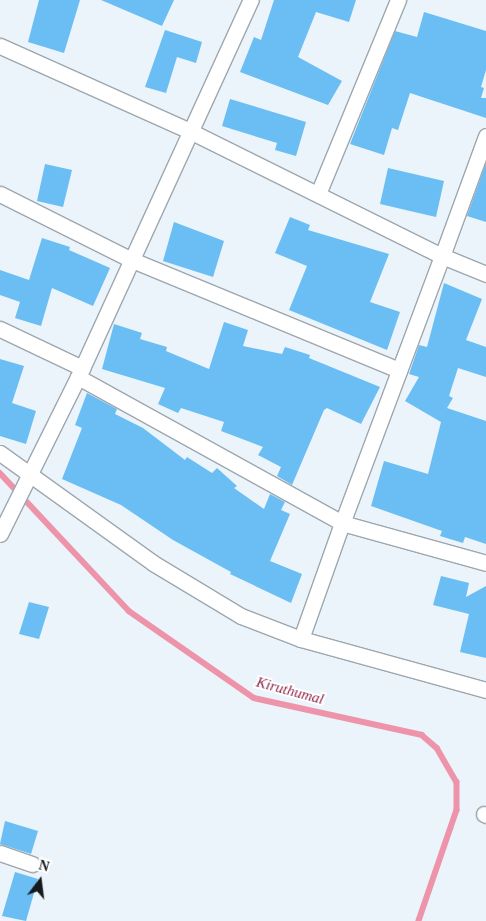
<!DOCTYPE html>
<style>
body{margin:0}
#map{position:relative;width:486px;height:921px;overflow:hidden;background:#eaf4fa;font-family:Georgia,serif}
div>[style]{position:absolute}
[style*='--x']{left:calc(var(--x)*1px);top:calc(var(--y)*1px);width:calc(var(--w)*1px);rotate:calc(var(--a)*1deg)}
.stream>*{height:5.5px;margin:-2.75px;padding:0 2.75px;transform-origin:2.75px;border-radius:2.75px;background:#ee94aa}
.building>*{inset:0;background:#6abef3}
.roads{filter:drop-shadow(1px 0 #9ea7ad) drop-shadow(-1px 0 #9ea7ad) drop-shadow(0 1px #9ea7ad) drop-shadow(0 -1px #9ea7ad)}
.street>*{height:15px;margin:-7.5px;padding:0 7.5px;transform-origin:7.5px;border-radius:7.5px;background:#fff}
span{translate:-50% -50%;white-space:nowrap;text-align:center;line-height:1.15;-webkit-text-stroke:4px #fff;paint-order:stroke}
.water-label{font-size:15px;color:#8f274b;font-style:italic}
.north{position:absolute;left:15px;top:856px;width:50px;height:50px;-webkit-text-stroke:4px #fff;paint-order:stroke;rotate:15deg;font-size:14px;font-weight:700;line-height:20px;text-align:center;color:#171a1c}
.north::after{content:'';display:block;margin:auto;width:18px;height:22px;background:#171a1c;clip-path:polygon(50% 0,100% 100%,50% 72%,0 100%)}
</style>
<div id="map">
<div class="stream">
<i style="--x:0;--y:473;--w:189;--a:46.9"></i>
<i style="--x:129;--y:611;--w:152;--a:34.8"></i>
<i style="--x:254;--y:698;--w:172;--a:12.4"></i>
<i style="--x:422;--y:735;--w:20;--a:41"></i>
<i style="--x:437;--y:748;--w:39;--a:60"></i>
<i style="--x:457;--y:782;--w:28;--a:90"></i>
<i style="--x:457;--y:810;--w:117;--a:108.9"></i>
</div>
<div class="building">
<i style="clip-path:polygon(39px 0,80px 0,64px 53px,28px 42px)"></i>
<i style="clip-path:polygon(101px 0,174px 0,162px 26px)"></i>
<i style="clip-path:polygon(274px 0,356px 0,349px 22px,316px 12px,298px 57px,342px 81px,328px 105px,240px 72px,254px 37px,261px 40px)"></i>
<i style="clip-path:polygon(424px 12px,486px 31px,486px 70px,481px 87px,484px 88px,481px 98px,486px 98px,486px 118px,410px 93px,398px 130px,392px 128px,384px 155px,350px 144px,395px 31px,417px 37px)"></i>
<i style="clip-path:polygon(165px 30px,202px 42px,196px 63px,177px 57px,166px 93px,145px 87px)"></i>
<i style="clip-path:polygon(230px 99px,306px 122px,296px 156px,275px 150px,277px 143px,222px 126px)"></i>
<i style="clip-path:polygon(486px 163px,486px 222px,467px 216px)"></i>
<i style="clip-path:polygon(45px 164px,72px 170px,63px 207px,37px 201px)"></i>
<i style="clip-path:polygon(388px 168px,444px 181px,436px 217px,380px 204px)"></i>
<i style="clip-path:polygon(290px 217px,310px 225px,308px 230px,389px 254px,370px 302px,400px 312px,387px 350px,289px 310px,307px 266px,275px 253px)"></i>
<i style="clip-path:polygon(174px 222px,224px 241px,213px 277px,163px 261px)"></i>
<i style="clip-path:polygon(42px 238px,70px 247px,69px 250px,110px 268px,93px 306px,52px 288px,41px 326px,15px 318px,20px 302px,0 295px,0 270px,29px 280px)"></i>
<i style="clip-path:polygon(444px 283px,482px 299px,466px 340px,486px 347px,486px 377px,458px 368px,449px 396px,453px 398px,447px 408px,486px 421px,486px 544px,465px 537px,463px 543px,440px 536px,442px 531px,371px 506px,384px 461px,428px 474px,441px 422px,405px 401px,419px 377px,409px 374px,419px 345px,427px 347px)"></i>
<i style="clip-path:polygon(224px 322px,248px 330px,243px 346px,282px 354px,285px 347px,310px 355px,309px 358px,380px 387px,361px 424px,327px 408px,324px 410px,292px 485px,277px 476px,281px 467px,258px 455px,263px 447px,221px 431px,224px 422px,181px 408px,178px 413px,158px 404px,165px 388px,102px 369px,114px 324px,142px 333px,140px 339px,167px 347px,166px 351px,209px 369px)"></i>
<i style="clip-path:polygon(0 359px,24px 366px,12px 403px,36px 411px,26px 444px,0 436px)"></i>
<i style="clip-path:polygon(87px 393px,117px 409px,115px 414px,143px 428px,185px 460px,187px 457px,212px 473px,217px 468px,237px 486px,234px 488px,264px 509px,270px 494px,285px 502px,281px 510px,290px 514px,270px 561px,302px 574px,291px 603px,230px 574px,231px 572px,173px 540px,121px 505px,62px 479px,82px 428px,75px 425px)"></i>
<i style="clip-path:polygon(441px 576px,469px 583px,466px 597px,486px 586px,486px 658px,460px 652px,469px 614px,433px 605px)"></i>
<i style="clip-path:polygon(29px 602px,49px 607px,39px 639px,19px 634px)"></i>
<i style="clip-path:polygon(5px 821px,38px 831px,31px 854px,0 844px)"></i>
<i style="clip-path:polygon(15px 872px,38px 879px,26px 921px,2px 916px)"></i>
</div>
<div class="roads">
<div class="street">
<i style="--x:0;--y:46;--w:210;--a:24.1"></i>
<i style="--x:192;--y:132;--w:279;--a:26.4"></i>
<i style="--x:442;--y:256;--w:285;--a:110.5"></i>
<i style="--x:342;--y:523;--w:149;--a:15.5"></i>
<i style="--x:486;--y:136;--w:128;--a:110.1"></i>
<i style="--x:442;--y:256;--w:48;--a:22.2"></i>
<i style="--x:0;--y:194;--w:148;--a:26.6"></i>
<i style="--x:132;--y:260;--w:289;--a:22.4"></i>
<i style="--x:318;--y:194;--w:210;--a:-67.6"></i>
<i style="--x:0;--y:329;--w:91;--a:25.4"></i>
<i style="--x:78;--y:377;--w:302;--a:28.9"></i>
<i style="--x:342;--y:523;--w:123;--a:109.5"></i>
<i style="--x:301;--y:639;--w:192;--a:15.4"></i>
<i style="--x:0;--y:453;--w:188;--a:35.7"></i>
<i style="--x:153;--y:563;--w:103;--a:31.1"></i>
<i style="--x:241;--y:616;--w:64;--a:21"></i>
<i style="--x:0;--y:534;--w:175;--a:-63.6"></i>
<i style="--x:78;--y:377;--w:415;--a:-65.4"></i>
<i style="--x:484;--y:814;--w:2;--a:27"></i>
<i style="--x:0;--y:853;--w:34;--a:19"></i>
</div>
</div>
<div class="water-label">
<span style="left:290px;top:691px;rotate:15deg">Kiruthumal</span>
</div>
<div class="north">N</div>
</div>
